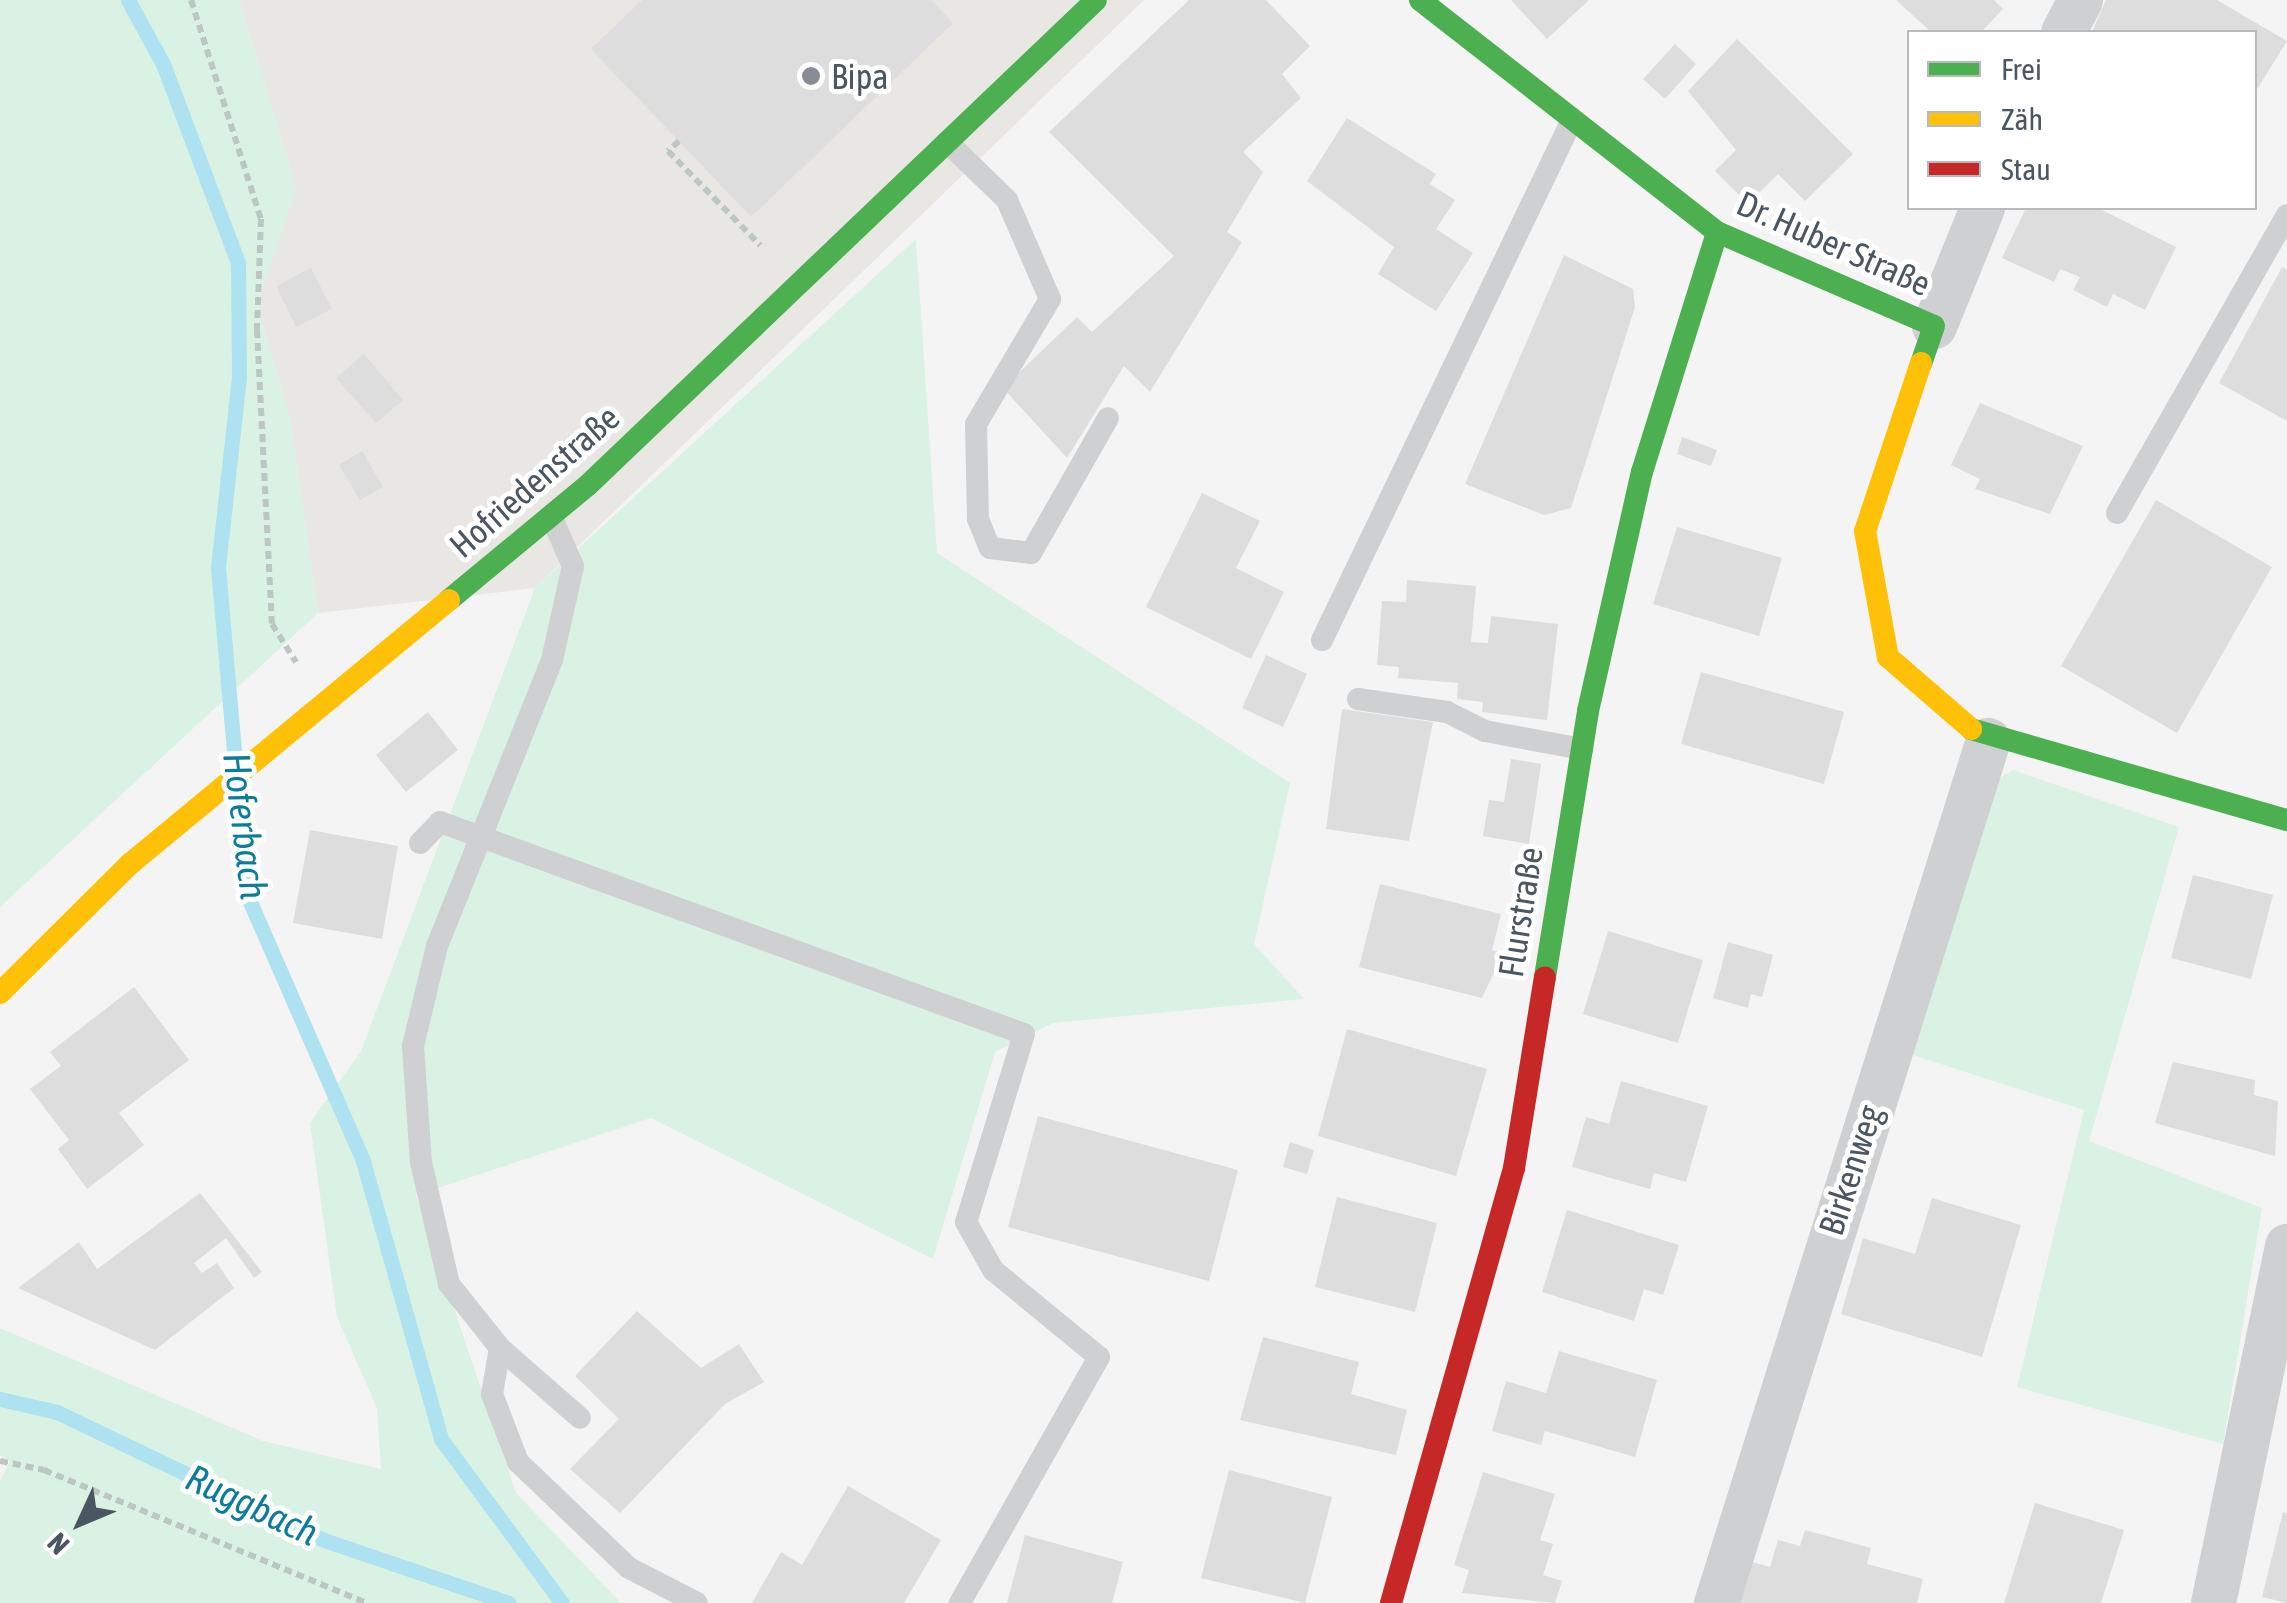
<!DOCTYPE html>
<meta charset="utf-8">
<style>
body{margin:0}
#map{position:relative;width:2287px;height:1603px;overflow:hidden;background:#f4f4f4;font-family:"Asap Condensed",sans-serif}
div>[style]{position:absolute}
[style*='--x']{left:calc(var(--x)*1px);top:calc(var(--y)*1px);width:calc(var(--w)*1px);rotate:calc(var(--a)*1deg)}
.commercial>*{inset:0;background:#e8e7e3}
.green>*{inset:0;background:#d9f2e3}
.stream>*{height:15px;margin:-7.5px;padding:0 7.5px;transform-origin:7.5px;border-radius:7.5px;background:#aee2f0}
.building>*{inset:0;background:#ddddde}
.path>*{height:6px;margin-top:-3px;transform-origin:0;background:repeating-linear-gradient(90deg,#bcc7c4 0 8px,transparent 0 13px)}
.lane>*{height:22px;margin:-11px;padding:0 11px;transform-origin:11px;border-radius:11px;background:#ced0d2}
.street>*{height:45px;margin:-22.5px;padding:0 22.5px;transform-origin:22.5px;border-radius:22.5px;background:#ced0d2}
.fast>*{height:22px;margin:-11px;padding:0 11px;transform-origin:11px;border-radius:11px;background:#4caf50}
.slow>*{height:22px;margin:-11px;padding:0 11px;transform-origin:11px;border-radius:11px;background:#ffc107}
.jam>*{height:22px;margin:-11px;padding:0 11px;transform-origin:11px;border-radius:11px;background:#c62828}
.dots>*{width:28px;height:28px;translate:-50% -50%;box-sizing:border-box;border:5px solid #fff;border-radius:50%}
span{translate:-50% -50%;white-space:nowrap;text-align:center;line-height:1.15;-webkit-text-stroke:10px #fff;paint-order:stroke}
.poi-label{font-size:35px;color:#4a5661}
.left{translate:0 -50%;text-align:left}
.street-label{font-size:35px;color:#4a5661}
.water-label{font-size:38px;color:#0c7c9b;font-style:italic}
.legend{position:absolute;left:1907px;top:30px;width:350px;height:180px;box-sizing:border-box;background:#fff;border:2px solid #b7bbc0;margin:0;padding:12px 18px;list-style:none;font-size:30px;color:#4a5661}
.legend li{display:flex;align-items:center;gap:20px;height:50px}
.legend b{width:50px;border:2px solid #b7bbc0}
.north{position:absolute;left:30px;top:1473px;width:100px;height:100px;-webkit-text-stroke:8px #fff;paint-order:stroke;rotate:226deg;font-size:28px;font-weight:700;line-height:40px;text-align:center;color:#4a5661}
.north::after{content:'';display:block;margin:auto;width:35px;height:45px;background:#4a5661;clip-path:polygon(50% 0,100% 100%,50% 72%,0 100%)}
</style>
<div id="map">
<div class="commercial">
<i style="clip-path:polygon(239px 0,1144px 0,535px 588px,318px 613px,290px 419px,257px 304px,296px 188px)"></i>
</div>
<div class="green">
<i style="clip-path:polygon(0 0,239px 0,296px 188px,257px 304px,290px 419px,318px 613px,0 907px)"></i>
<i style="clip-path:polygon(916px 239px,937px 553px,1290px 783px,1254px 944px,1304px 999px,1053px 1023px,995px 1052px,933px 1259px,651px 1118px,416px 1195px,516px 1493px,621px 1603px,0 1603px,0 1481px,10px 1461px,0 1455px,0 1328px,263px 1441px,381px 1469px,377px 1408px,337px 1317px,310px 1123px,361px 1051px,535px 588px)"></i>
<i style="clip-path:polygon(2013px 770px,2179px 827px,2089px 1141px,2262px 1208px,2223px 1444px,2017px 1387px,2084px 1110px,1897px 1050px,1992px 783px)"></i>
</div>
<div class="stream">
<i style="--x:128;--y:0;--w:73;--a:61.3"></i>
<i style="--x:163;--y:64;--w:213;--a:69.3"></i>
<i style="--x:238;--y:263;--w:114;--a:89.5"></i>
<i style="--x:239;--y:377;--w:192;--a:96.3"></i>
<i style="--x:218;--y:568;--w:194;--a:85"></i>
<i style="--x:238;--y:789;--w:106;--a:85.1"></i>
<i style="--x:247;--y:895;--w:290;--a:66.4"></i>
<i style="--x:363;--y:1161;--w:289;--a:74.3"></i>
<i style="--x:441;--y:1439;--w:204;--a:53.6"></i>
<i style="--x:0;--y:1399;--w:58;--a:12.8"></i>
<i style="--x:57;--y:1412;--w:296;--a:25.6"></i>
<i style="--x:324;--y:1540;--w:195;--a:18.8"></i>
</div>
<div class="building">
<i style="clip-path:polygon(642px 0,931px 0,953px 23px,751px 217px,591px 49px)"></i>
<i style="clip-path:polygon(1189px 0,1266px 0,1310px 46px,1282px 74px,1301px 98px,1243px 152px,1263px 172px,1227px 232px,1242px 242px,1150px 392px,1124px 366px,1067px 458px,1003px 388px,1077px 317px,1092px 332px,1174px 256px,1049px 132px)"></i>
<i style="clip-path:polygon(1511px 0,1589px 0,1547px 39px)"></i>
<i style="clip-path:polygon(1896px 0,1994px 0,2003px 9px,1981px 32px,1931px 32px)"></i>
<i style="clip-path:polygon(2106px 0,2217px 0,2287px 41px,2254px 94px,2254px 32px,2092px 32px)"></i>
<i style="clip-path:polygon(1737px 39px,1853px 154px,1805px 201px,1778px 174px,1748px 204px,1715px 171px,1736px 150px,1688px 91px)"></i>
<i style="clip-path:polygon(1675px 44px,1696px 64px,1665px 99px,1643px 79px)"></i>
<i style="clip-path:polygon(1347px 118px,1436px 174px,1430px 184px,1455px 200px,1436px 229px,1473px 253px,1436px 311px,1378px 274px,1394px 247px,1307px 181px)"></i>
<i style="clip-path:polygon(2026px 208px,2098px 208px,2176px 247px,2145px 310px,2113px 294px,2107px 307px,2073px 290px,2080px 277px,2060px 269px,2054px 282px,2002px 258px)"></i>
<i style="clip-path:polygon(1564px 255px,1633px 289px,1635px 307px,1571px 508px,1544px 515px,1465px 484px)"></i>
<i style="clip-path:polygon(2282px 267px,2287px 270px,2287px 421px,2219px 383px)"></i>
<i style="clip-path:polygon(311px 268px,332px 309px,296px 327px,276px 286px)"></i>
<i style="clip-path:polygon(364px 354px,403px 400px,376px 423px,336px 378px)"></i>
<i style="clip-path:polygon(1980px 403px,2083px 446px,2050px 514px,1975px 489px,1980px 479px,1951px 465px)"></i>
<i style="clip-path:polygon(1682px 437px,1717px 450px,1711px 466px,1677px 454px)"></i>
<i style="clip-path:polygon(362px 451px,383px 487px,360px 500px,339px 465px)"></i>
<i style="clip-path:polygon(1202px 493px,1260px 521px,1236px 568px,1284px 592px,1251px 659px,1146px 607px)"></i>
<i style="clip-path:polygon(2156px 500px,2272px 567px,2177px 733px,2061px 666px)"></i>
<i style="clip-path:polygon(1677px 527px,1782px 558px,1759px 636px,1653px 604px)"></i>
<i style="clip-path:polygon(1407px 580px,1476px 586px,1471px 642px,1488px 643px,1491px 616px,1558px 624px,1547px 720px,1482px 712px,1483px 702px,1457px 699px,1458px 683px,1398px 678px,1399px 667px,1377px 665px,1382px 601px,1406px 602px)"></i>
<i style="clip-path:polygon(1266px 655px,1307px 674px,1283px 727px,1242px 708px)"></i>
<i style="clip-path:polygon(1701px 672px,1844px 712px,1824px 784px,1681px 744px)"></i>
<i style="clip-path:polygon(1342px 709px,1433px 722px,1409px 841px,1326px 829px)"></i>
<i style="clip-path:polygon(428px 712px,458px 750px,406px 792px,376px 755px)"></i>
<i style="clip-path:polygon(1511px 759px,1541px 764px,1529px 844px,1483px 836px,1489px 800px,1504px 802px)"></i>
<i style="clip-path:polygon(310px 830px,398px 846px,382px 939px,293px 923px)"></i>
<i style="clip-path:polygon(2193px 875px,2273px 895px,2251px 979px,2171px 958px)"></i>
<i style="clip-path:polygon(1380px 884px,1501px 914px,1492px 950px,1503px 953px,1482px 998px,1359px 967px)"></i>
<i style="clip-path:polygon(1608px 931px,1703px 960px,1678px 1043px,1583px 1014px)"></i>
<i style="clip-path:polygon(1728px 942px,1773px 955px,1762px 997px,1751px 994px,1748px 1008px,1713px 998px)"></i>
<i style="clip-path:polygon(134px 987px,189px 1060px,119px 1113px,144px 1145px,87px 1189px,58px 1149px,69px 1140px,30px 1089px,61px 1066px,50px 1052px)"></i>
<i style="clip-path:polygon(1347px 1029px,1487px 1069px,1456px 1176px,1318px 1136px)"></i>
<i style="clip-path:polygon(2173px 1062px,2255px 1080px,2254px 1095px,2278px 1101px,2275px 1156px,2155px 1123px)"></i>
<i style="clip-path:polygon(1621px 1081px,1708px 1106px,1686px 1182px,1654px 1173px,1650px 1189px,1572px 1167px,1586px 1117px,1609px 1124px)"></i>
<i style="clip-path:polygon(1038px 1116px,1238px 1170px,1209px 1281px,1008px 1227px)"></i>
<i style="clip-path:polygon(1290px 1142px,1314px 1150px,1307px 1174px,1283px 1167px)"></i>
<i style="clip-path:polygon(200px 1193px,262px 1272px,254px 1278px,226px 1238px,194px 1263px,202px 1273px,217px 1263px,234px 1288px,155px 1350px,18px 1288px,79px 1242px,97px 1269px)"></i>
<i style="clip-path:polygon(1337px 1197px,1437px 1223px,1415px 1312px,1315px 1287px)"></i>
<i style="clip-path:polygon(1932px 1198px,2021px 1225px,1982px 1357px,1841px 1314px,1863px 1238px,1915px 1254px)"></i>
<i style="clip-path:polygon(1567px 1210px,1679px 1245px,1663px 1295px,1644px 1289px,1634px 1321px,1542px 1292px)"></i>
<i style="clip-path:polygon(637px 1311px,701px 1368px,739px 1344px,764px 1382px,725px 1404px,620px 1513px,570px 1469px,619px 1419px,575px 1376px)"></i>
<i style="clip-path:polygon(1263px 1337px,1359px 1362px,1351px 1394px,1407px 1410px,1396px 1455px,1240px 1420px)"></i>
<i style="clip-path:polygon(1559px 1351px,1657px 1380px,1635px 1457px,1545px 1431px,1541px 1445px,1492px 1431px,1506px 1381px,1546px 1393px)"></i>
<i style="clip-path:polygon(1229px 1470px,1332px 1497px,1305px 1603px,1201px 1578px)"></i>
<i style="clip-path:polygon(1483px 1472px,1555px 1494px,1540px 1540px,1553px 1544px,1543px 1575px,1562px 1581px,1555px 1603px,1462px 1593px,1469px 1570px,1454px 1565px)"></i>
<i style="clip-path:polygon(848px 1486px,941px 1540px,904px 1603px,752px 1603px,781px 1552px,802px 1565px)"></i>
<i style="clip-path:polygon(2035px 1503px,2124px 1530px,2101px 1603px,2004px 1603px)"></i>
<i style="clip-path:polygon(2283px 1512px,2287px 1513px,2287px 1603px,2262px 1597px)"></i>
<i style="clip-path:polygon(1805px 1530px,1871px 1548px,1867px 1564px,1923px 1579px,1917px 1603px,1734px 1603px,1745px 1560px,1770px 1567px,1778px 1540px,1800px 1546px)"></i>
<i style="clip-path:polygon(1025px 1535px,1123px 1562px,1112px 1603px,1007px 1603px)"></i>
</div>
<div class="path">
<i style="--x:191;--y:0;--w:230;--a:72.3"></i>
<i style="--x:261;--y:219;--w:111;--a:92.1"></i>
<i style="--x:257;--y:330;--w:294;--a:87.1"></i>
<i style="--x:272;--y:624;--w:45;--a:57.7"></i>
<i style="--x:679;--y:141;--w:15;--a:138"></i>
<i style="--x:668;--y:151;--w:132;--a:45.6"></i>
<i style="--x:0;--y:1461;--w:45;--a:11.6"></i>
<i style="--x:44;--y:1470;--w:349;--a:22.4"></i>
</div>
<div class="lane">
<i style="--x:947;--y:142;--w:83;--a:44"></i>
<i style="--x:1007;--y:200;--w:108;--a:66.5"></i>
<i style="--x:1050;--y:299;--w:145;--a:120.6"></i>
<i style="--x:976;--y:424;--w:95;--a:88.8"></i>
<i style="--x:978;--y:519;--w:31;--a:68"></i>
<i style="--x:990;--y:548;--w:41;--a:7"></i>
<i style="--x:1031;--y:553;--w:155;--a:-60.3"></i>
<i style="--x:2117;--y:513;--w:343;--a:-60.3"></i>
<i style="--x:551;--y:516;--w:55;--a:66.3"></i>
<i style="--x:573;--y:566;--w:96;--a:102.6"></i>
<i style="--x:552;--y:660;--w:308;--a:111.9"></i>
<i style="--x:437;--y:946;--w:103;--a:103.5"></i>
<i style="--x:413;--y:1046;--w:116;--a:86.1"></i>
<i style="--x:421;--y:1162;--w:125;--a:77.1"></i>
<i style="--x:449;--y:1284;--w:82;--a:51.4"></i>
<i style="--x:500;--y:1348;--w:106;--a:41.2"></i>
<i style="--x:1322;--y:640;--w:577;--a:-64.32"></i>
<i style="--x:1358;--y:699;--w:90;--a:8.3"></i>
<i style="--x:1447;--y:712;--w:42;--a:26.6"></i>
<i style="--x:1485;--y:731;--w:99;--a:10.5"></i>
<i style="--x:420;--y:843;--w:29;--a:-46"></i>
<i style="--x:440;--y:822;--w:621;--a:19.95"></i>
<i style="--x:1024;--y:1034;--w:197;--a:107.1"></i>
<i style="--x:966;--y:1222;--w:55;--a:60.6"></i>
<i style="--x:993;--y:1270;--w:137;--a:39.4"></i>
<i style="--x:1099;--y:1357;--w:283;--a:119.5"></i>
<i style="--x:500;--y:1348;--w:47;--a:99.9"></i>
<i style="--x:492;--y:1394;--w:73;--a:69.1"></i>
<i style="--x:518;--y:1462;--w:153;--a:43.7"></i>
<i style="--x:629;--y:1568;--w:76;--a:27.2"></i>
</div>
<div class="street">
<i style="--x:2063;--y:32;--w:36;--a:-62"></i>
<i style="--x:1934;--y:326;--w:127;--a:-67.9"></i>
<i style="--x:1716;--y:1603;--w:905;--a:-72.51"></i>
<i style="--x:2213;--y:1603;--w:365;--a:-78.3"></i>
</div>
<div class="fast">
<i style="--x:1420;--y:0;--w:377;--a:38"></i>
<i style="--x:1717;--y:232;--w:236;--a:23.4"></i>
<i style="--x:1934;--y:326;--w:39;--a:109"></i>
<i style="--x:449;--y:600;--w:180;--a:-39.6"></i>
<i style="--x:588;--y:485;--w:702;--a:-43.67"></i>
<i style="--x:1971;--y:729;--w:329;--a:16.1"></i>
<i style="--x:1545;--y:977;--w:269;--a:-80.8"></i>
<i style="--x:1588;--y:711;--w:245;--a:-77.3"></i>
<i style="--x:1642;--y:472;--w:251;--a:-72.6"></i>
</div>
<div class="slow">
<i style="--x:1921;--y:363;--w:177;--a:108.4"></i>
<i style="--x:1865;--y:531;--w:128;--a:79.7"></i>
<i style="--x:1888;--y:657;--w:110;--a:40.9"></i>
<i style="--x:0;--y:993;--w:183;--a:-44.8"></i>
<i style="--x:130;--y:864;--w:414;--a:-39.6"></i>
</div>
<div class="jam">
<i style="--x:1391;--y:1603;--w:452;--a:-74.2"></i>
<i style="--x:1514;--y:1168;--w:193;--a:-80.8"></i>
</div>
<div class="dots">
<i style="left:811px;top:76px;background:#868d94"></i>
</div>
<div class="poi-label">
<span class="left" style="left:831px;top:76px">Bipa</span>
</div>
<div class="street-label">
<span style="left:1834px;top:243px;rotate:24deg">Dr. Huber Straße</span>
<span style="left:534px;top:481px;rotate:-41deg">Hofriedenstraße</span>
<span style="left:1520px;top:912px;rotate:-81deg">Flurstraße</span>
<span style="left:1850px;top:1170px;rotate:-72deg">Birkenweg</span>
</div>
<div class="water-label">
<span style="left:245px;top:826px;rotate:83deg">Hoferbach</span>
<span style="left:252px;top:1505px;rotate:25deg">Ruggbach</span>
</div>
<ul class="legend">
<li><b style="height:12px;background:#4caf50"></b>Frei</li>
<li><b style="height:12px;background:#ffc107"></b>Zäh</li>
<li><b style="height:12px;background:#c62828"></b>Stau</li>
</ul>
<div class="north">N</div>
</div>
